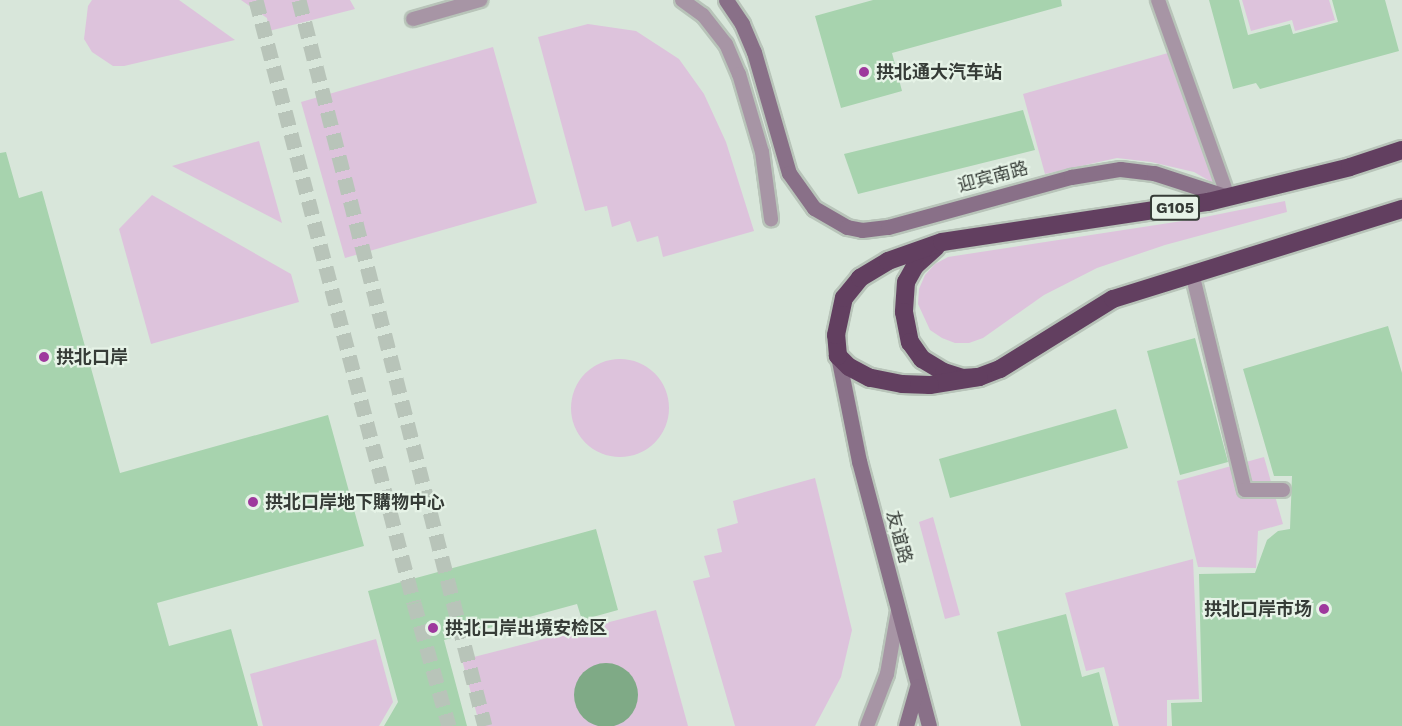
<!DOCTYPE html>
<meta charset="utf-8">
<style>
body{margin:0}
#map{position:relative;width:1402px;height:726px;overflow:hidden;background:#d8e6da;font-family:"Work Sans","Noto Sans SC",sans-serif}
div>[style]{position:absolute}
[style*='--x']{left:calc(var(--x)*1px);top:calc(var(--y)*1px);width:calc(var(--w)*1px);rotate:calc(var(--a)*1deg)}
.green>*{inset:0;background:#ddc3dc}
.round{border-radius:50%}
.water>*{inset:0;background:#7faa86}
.building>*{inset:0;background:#a7d3ae}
.primary-tunnel>*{height:15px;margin-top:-7.5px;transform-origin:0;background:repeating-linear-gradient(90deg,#b8c4b9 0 15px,transparent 0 23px)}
.roads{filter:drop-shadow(2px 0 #b8c4b9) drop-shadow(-2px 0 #b8c4b9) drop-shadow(0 2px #b8c4b9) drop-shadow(0 -2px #b8c4b9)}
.lane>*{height:14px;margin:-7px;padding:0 7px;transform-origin:7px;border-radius:7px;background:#a795a5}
.secondary>*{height:15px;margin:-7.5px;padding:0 7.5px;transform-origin:7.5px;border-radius:7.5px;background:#897088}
.highway>*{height:18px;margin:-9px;padding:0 9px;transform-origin:9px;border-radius:9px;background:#623f60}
.dots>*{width:16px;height:16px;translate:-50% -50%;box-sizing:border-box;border:3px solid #e6f3e7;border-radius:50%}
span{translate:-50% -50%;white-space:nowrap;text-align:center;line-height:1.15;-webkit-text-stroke:4.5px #e6f3e7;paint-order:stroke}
.shield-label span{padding:2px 4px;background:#e6f3e7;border:2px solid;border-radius:4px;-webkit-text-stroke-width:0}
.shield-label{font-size:16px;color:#363c37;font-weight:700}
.poi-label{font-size:18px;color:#363c37;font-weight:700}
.left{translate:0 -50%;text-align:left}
.right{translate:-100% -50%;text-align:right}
.street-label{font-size:18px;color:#363c37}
</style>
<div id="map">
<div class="green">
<i style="clip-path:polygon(92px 0,179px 0,235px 40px,124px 66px,113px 66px,92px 52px,84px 39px,88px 6px)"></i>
<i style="clip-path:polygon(241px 0,350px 0,355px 9px,269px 31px,267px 18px)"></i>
<i style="clip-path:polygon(1242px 0,1329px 0,1335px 20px,1295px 31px,1292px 20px,1251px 31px)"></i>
<i style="clip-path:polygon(588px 24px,636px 31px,679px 59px,704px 94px,726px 142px,754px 231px,663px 257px,658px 236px,637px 242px,630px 221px,612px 227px,607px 206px,585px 211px,538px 37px)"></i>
<i style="clip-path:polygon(493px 47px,537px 203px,345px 258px,301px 102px)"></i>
<i style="clip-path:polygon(1168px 53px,1215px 184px,1194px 172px,1151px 162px,1117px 158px,1045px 174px,1023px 94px)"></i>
<i style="clip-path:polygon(259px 141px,282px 223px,172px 166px)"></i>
<i style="clip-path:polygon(152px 195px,291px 274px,299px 302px,151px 344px,119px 229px)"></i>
<i style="clip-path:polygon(1285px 201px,1287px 212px,1165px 245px,1097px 268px,1044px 295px,983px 338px,969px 343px,955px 343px,942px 338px,930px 330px,918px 304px,919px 289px,925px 275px,935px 264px,948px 257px,1195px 219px)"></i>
<i class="round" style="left:571px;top:359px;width:98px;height:98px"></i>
<i style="clip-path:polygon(1264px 457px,1283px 524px,1258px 531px,1256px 568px,1198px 567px,1177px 481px)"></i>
<i style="clip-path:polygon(815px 478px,852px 630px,841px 677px,815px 726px,735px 726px,693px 581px,710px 577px,704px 556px,722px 552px,717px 529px,738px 523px,733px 501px)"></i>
<i style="clip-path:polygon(933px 517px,960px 615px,945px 619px,919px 522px)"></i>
<i style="clip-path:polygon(1193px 559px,1199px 699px,1167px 700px,1167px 726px,1119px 726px,1104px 667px,1086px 671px,1065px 593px)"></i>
<i style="clip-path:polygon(656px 610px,688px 726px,480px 726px,462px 660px)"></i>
<i style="clip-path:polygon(376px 639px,393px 702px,379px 726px,263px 726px,250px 674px)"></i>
</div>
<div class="water">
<i class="round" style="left:574px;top:663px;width:64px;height:64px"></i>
</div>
<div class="building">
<i style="clip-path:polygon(873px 0,1061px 0,1062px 6px,892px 53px,902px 91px,841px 108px,815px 16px)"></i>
<i style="clip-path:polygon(1209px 0,1239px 0,1248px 35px,1290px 24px,1293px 34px,1338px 22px,1332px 0,1385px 0,1399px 51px,1260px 89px,1256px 83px,1233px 89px)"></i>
<i style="clip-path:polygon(1023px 110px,1035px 150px,858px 194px,844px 154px)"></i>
<i style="clip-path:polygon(6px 152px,19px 198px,42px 191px,120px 473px,328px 415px,364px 546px,157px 603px,169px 646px,231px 629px,258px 726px,0 726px,0 153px)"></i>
<i style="clip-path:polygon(1388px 326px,1402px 373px,1402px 726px,1172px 726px,1171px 703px,1202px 702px,1199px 574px,1255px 573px,1267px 540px,1278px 531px,1290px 529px,1292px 476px,1274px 476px,1243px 369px)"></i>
<i style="clip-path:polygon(1195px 338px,1228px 462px,1180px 475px,1147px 351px)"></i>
<i style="clip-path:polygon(1116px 409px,1128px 448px,950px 498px,939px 459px)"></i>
<i style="clip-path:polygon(596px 529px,618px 610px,582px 620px,577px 604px,444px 640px,467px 726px,384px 726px,398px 702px,368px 591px)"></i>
<i style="clip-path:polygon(1066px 614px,1082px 677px,1099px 672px,1113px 726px,1021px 726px,997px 632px)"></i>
</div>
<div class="primary-tunnel">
<i style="--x:256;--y:0;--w:623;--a:75.32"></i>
<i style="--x:414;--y:603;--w:128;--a:74.1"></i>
<i style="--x:299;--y:0;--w:749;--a:75.63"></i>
</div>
<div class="roads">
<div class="lane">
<i style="--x:682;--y:0;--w:26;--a:36"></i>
<i style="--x:703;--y:15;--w:37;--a:52"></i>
<i style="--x:726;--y:44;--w:33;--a:67"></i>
<i style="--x:739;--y:74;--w:81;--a:73.6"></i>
<i style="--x:762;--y:152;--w:68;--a:82.3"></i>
<i style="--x:1158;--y:0;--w:209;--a:70.4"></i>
<i style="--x:413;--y:19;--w:70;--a:-15.8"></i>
<i style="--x:1192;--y:273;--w:223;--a:76.3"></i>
<i style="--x:1245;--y:490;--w:38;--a:0"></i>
<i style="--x:867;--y:726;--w:56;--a:-69"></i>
<i style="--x:887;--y:674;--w:64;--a:-80.1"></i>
</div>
<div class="secondary">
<i style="--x:726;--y:0;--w:29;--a:56"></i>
<i style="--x:742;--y:24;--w:30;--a:67"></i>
<i style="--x:754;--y:52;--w:126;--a:73.9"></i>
<i style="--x:789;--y:173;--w:43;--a:54.5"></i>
<i style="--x:814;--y:208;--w:38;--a:30"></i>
<i style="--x:847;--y:227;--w:15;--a:11"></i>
<i style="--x:862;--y:230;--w:26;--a:-7"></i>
<i style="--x:888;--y:227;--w:190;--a:-15.3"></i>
<i style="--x:1071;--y:177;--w:50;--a:-9.3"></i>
<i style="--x:1120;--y:169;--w:34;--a:7"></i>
<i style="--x:1154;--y:173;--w:78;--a:18"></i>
<i style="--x:838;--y:356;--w:107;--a:78.7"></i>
<i style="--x:859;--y:461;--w:274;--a:75.2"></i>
<i style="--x:906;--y:726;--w:41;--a:-74.2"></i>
</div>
<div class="highway">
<i style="--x:936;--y:247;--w:28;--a:138"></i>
<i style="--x:915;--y:266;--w:18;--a:119"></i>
<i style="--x:906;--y:282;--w:30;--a:94"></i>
<i style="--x:904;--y:312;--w:31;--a:79"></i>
<i style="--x:910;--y:342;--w:21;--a:55"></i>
<i style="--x:922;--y:359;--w:26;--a:31"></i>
<i style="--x:944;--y:372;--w:19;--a:18"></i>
<i style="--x:962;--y:378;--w:17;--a:-3"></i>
<i style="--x:979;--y:377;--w:22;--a:-21"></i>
<i style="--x:1000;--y:369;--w:133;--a:-31.8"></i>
<i style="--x:1113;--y:299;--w:303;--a:-17.3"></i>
<i style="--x:979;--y:377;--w:50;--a:170.7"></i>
<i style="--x:930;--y:385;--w:28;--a:-178"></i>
<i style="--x:902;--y:384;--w:33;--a:-169"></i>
<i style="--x:870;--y:378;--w:24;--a:-152"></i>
<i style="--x:849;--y:367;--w:16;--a:-135"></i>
<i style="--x:838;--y:356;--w:21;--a:-95"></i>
<i style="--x:836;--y:335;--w:38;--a:-78"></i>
<i style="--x:844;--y:298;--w:26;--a:-51"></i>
<i style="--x:860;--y:278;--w:33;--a:-31"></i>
<i style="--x:888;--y:261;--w:57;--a:-19.4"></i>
<i style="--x:942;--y:242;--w:269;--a:-8.6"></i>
<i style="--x:1208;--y:202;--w:146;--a:-13.8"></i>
<i style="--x:1350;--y:167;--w:55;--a:-18.1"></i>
</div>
</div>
<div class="dots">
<i style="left:864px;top:72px;background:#9e399d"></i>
<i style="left:44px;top:357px;background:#9e399d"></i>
<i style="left:253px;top:502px;background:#9e399d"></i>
<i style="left:1324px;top:609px;background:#9e399d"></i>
<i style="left:433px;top:628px;background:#9e399d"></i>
</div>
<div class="shield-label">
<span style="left:1175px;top:208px">G105</span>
</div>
<div class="poi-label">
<span class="left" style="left:876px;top:72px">拱北通大汽车站</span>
<span class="left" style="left:56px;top:357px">拱北口岸</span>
<span class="left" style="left:265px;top:502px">拱北口岸地下購物中心</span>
<span class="right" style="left:1312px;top:609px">拱北口岸市场</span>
<span class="left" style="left:445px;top:628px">拱北口岸出境安检区</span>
</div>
<div class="street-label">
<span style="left:993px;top:177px;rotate:-15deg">迎宾南路</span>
<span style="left:899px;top:537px;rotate:75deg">友谊路</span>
</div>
</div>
